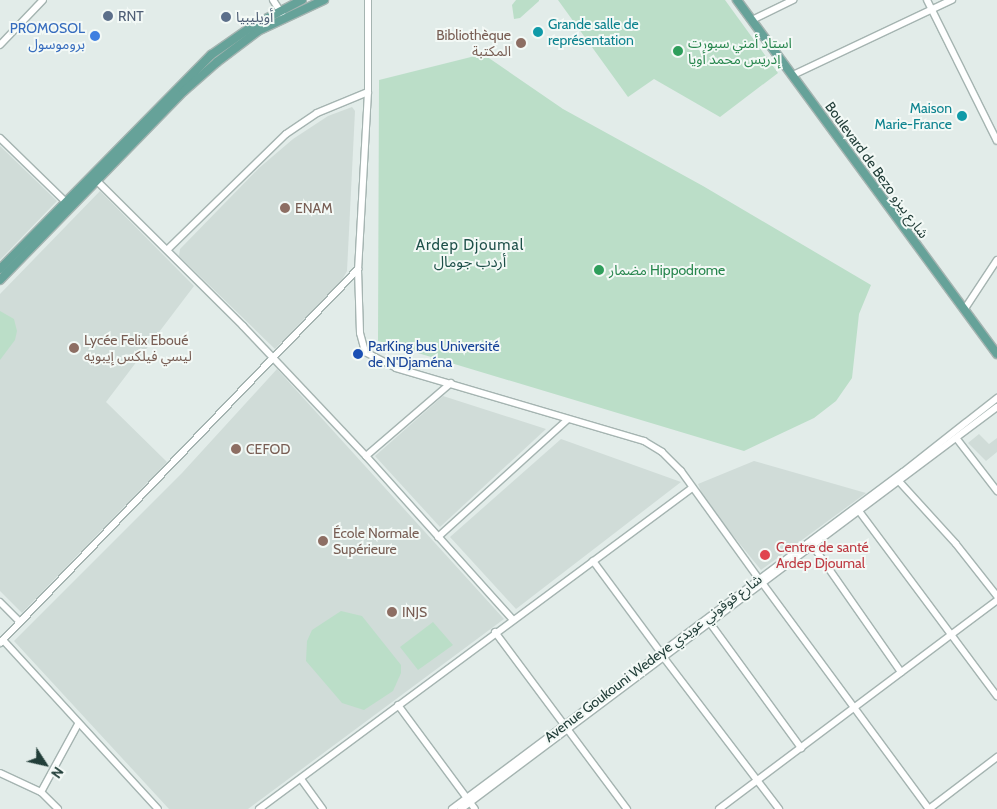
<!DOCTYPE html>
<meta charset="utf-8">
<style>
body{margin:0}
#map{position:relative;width:997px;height:809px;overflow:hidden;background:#e2ece9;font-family:Cabin,"Noto Sans Arabic",sans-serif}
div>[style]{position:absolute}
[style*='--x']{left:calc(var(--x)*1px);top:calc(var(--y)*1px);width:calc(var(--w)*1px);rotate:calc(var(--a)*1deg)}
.built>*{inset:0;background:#d0dcd8}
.green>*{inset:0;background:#bbdec8}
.roads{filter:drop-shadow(1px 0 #a5b4b1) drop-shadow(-1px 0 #a5b4b1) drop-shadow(0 1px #a5b4b1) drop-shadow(0 -1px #a5b4b1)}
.minor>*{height:6px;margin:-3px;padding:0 3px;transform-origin:3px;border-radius:3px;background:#fff}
.major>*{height:8px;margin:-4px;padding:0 4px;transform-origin:4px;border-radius:4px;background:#66a299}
.dots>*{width:14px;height:14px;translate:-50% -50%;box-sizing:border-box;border:2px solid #f3f9f6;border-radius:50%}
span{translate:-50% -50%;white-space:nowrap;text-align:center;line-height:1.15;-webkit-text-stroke:4px #f3f9f6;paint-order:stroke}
.service-label{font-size:14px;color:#4e5e75}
.left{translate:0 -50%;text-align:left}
.culture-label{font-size:14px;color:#0d838f}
.right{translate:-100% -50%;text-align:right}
.shop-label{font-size:14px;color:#366cbe}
.education-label{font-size:14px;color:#785e54}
.leisure-label{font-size:14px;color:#27864d}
.street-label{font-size:14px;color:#223e39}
.transit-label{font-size:14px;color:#164399}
.health-label{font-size:14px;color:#be3a42}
.neighbourhood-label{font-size:15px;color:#1e5049;letter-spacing:1px}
.north{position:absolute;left:20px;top:739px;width:50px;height:50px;-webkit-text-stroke:4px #f3f9f6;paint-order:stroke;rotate:125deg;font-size:14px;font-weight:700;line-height:20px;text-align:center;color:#223e39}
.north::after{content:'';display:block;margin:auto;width:18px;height:22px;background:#223e39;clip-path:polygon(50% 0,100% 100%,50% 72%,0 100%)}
</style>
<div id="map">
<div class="built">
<i style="clip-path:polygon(352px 107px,355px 111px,347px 271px,342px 280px,275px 349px,179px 256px,180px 249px,259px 168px,293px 139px,328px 116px)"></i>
<i style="clip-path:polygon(0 146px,57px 201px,0 260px)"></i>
<i style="clip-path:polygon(100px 191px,194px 286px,106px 402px,167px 462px,22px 613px,0 591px,0 294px)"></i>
<i style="clip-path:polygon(277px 369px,504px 619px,248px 809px,169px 809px,14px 641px,182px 473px)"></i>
<i style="clip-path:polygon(443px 396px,546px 429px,440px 527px,375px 456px)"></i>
<i style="clip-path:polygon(979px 434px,989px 444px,997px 438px,997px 452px,986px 461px,968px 443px)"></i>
<i style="clip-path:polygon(561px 439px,681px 482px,516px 609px,450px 537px)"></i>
<i style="clip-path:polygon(754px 461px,866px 493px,761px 570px,705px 501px,698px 484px)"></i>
</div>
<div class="green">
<i style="clip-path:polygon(516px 0,539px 0,539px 1px,520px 18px,514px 19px,512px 5px)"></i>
<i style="clip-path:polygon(558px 0,725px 0,778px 73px,720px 117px,654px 79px,628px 97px)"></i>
<i style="clip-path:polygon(483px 54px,563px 109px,703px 186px,871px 285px,859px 314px,852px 378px,836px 401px,814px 418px,744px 451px,378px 341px,379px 80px)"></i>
<i style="clip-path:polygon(0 311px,14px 319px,17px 331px,15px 340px,0 360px)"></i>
<i style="clip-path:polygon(341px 611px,362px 616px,401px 665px,401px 673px,393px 691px,364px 710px,342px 703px,306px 661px,307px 641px,312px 630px)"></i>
<i style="clip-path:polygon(433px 622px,453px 645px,418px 670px,400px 647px)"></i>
</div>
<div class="roads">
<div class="minor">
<i style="--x:273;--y:0;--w:20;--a:57"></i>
<i style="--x:368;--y:0;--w:92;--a:90"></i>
<i style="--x:368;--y:92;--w:177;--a:93.2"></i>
<i style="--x:358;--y:269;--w:64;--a:88.2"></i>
<i style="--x:360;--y:333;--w:20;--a:75"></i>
<i style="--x:365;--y:352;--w:35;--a:27"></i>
<i style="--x:396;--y:368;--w:259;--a:16.4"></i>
<i style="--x:644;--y:441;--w:21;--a:31"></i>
<i style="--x:662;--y:452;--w:27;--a:45"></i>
<i style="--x:681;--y:471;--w:133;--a:54.2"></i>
<i style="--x:927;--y:0;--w:157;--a:63.6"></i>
<i style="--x:752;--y:20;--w:46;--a:-26"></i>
<i style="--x:0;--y:45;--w:62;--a:-46.3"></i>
<i style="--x:793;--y:75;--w:176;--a:-25.3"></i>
<i style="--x:0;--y:138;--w:96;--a:44.2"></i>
<i style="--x:97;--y:181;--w:206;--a:44.8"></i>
<i style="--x:243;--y:326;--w:179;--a:46.6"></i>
<i style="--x:366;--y:456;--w:219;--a:48.1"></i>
<i style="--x:167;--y:250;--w:166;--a:-44.3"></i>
<i style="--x:286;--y:134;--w:37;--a:-34"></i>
<i style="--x:317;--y:113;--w:55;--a:-22.4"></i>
<i style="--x:964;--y:310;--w:60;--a:-56.6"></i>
<i style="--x:957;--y:439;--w:66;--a:52.4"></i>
<i style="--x:366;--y:456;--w:112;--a:-40.7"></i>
<i style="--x:896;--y:478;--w:89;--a:47.7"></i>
<i style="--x:956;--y:544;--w:66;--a:51.7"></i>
<i style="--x:859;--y:511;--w:231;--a:53.3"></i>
<i style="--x:438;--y:537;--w:174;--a:-42.2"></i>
<i style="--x:813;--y:546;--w:154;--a:55.1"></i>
<i style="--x:593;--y:561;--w:114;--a:53.5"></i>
<i style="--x:763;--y:584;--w:280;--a:53.6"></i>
<i style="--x:0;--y:602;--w:28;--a:45"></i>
<i style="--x:710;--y:623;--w:155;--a:53.9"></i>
<i style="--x:495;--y:632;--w:221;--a:53.3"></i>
<i style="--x:3;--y:640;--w:229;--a:47.5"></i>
<i style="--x:0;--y:643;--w:518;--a:-46.25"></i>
<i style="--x:664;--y:658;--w:190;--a:52.7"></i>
<i style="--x:398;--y:705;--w:129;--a:53.5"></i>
<i style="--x:0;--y:773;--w:45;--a:24.9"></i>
<i style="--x:41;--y:792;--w:24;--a:45"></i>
<i style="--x:301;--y:779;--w:37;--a:54"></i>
<i style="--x:41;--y:792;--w:77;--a:-61.4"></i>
<i style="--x:259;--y:809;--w:539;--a:-36.55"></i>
<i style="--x:452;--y:809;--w:563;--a:-36.77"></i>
<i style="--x:903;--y:472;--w:120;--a:-38.2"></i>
<i style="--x:461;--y:809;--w:670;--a:-36.87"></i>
<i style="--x:719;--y:809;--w:348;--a:-36.9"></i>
<i style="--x:929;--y:809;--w:86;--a:-37.4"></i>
</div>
<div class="major">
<i style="--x:737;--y:0;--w:439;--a:53.7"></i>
<i style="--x:0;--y:269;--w:301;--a:-45.4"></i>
<i style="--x:211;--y:55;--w:52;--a:-34.9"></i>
<i style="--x:254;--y:25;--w:54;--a:-27.5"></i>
<i style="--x:0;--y:280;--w:264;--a:-45.8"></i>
<i style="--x:184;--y:91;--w:44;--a:-41.3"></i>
<i style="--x:217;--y:62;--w:51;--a:-37.1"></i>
<i style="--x:258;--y:31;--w:73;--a:-25.2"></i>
</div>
</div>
<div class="dots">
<i style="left:108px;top:16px;background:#5c6f8a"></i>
<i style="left:226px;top:17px;background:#5c6f8a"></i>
<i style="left:538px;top:32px;background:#0f9aa8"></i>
<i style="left:95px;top:36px;background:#3f7fe0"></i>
<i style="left:521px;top:43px;background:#8d6e63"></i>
<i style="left:678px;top:51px;background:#2e9e5b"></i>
<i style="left:962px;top:116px;background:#0f9aa8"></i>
<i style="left:285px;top:208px;background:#8d6e63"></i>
<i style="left:599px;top:270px;background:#2e9e5b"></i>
<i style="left:74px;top:348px;background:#8d6e63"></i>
<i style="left:358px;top:354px;background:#1a4fb4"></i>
<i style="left:236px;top:449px;background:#8d6e63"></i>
<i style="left:323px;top:541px;background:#8d6e63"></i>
<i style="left:765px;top:555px;background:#e0444e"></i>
<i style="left:392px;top:612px;background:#8d6e63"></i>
</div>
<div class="service-label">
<span class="left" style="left:118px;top:16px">RNT</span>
<span class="left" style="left:236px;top:17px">أويليبيا</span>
</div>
<div class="culture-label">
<span class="left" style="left:548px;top:32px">Grande salle de<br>représentation</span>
<span class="right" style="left:952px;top:116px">Maison<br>Marie-France</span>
</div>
<div class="shop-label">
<span class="right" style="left:85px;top:36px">PROMOSOL<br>بروموسول</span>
</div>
<div class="education-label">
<span class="right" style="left:511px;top:43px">Bibliothèque<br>المكتبة</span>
<span class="left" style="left:295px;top:208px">ENAM</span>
<span class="left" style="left:84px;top:348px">Lycée Felix Eboué<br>ليسي فيلكس إيبويه</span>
<span class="left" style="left:246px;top:449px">CEFOD</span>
<span class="left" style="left:333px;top:541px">École Normale<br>Supérieure</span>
<span class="left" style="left:402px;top:612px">INJS</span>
</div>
<div class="leisure-label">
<span class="left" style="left:688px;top:51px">استاد أمني سبورت<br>إدريس محمد أويا</span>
<span class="left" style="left:609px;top:270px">مضمار Hippodrome</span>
</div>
<div class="street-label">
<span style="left:877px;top:170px;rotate:54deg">Boulevard de Bezo شارع بيزو</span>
<span style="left:653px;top:658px;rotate:-37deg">Avenue Goukouni Wedeye شارع قوقوني عويدي</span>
</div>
<div class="transit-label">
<span class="left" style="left:368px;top:354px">ParKing bus Université<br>de N'Djaména</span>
</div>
<div class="health-label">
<span class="left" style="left:776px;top:555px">Centre de santé<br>Ardep Djoumal</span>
</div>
<div class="neighbourhood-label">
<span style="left:470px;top:254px">Ardep Djoumal<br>أردب جومال</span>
</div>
<div class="north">N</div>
</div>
